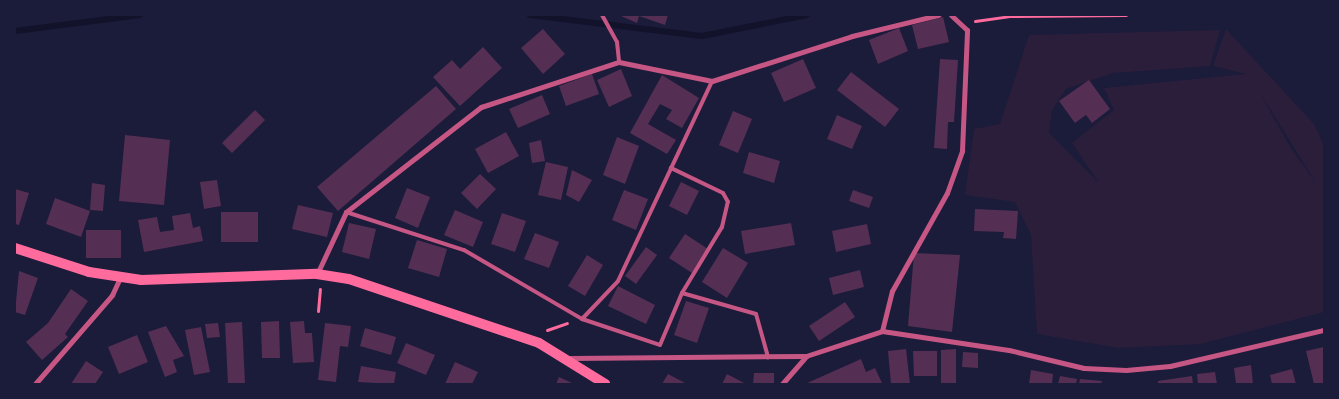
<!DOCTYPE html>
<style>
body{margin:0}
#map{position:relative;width:1339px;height:399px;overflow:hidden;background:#1b1b3a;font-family:Karla,sans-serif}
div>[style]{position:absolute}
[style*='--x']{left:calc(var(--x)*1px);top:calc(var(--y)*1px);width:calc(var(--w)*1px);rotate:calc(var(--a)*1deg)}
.green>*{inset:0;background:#2a1e3b}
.stream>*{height:6px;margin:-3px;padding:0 3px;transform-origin:3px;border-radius:3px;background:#12122b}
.building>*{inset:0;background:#542f53}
.path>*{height:3px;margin:-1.5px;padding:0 1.5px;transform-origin:1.5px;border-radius:1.5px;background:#ff6b9d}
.service>*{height:4px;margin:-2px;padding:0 2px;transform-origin:2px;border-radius:2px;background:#c65784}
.minor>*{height:5px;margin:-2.5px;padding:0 2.5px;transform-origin:2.5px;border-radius:2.5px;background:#c65784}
.secondary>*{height:10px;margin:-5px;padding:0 5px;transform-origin:5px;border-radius:5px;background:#ff6b9d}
span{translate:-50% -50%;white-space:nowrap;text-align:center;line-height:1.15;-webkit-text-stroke:4px #1b1b3a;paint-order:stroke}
.frame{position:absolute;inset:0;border:16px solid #1b1b3a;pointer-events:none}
</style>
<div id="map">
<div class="green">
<i style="clip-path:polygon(evenodd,1226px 29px,1314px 124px,1324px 145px,1324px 312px,1200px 344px,1119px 348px,1037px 334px,1031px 235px,1015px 202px,965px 195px,974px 129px,1000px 124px,1029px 35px,1220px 30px,1210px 66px,1113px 73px,1066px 89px,1052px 110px,1049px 133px,1099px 183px,1072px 143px,1114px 110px,1104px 88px,1246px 74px,1213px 66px,1226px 29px,1259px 91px,1316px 183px,1290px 147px,1259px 91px)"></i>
</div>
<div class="stream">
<i style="--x:530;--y:15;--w:173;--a:7"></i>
<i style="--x:702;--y:36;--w:107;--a:-11.3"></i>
<i style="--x:15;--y:31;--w:126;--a:-7.3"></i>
</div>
<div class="building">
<i style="clip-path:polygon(619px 15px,668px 15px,665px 25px,639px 16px,637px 23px)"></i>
<i style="clip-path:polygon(943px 17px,949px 42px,918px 49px,912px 25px)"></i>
<i style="clip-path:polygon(899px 28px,908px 51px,878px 64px,869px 40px)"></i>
<i style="clip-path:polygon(543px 29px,565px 54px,543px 74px,521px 48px)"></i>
<i style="clip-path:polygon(483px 47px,502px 68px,460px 106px,433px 77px,452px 60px,460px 69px)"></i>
<i style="clip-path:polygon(803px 59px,816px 88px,784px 102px,771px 73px)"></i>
<i style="clip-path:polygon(940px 59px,958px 60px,954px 122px,948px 122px,947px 149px,934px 148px)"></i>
<i style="clip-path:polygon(621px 69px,632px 96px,609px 107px,597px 80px)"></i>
<i style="clip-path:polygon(851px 72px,899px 109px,885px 127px,837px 90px)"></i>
<i style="clip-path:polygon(592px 74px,599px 94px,566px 106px,559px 86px)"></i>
<i style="clip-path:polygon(662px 75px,699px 98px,682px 128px,666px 119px,672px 110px,660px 104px,648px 124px,676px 140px,667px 154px,630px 133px)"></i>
<i style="clip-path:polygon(1089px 80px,1110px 109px,1092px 123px,1086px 115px,1075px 123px,1059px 101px)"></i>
<i style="clip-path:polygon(436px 86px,456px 109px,338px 211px,317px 187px)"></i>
<i style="clip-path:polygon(542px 95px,550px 114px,518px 128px,509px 109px)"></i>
<i style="clip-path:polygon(255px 110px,265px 120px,232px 153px,222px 143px)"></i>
<i style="clip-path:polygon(733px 111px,752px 119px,738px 153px,719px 145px)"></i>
<i style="clip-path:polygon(837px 115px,862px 126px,852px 149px,827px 139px)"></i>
<i style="clip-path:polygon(506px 132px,519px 156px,488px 173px,475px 149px)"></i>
<i style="clip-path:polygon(125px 135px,170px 140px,164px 205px,119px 201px)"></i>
<i style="clip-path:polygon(617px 137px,639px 146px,625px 184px,603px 175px)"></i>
<i style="clip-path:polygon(541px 140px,545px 161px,532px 163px,529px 143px)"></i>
<i style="clip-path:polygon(749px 152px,780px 161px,774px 183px,743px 173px)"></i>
<i style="clip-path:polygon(546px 162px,568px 167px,561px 200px,538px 195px)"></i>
<i style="clip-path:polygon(572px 170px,592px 180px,579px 202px,566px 195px)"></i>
<i style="clip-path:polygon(480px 174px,496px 189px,477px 209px,461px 193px)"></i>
<i style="clip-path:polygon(217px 180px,221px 206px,204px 209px,200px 182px)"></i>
<i style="clip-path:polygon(681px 182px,699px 191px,687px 215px,669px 206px)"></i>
<i style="clip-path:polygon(92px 183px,105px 185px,103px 211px,90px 210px)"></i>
<i style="clip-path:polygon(407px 188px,430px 197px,418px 228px,395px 218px)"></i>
<i style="clip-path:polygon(15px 189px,29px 193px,19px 225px,15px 224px)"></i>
<i style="clip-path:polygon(624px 190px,648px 199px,636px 230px,612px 220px)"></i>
<i style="clip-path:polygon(853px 190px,873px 197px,869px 208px,849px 201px)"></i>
<i style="clip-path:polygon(55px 198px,90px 211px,81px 237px,46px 224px)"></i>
<i style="clip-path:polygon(298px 205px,333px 213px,327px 237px,292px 229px)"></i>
<i style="clip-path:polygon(975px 209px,1018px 211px,1016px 239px,1003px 238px,1004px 232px,974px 231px)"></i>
<i style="clip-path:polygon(455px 210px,483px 222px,473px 247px,444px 235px)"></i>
<i style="clip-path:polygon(221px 212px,258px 212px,258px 242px,221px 242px)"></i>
<i style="clip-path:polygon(190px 213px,193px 228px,200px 226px,203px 241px,144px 252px,138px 220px,157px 217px,160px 232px,174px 230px,172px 216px)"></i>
<i style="clip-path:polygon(502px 213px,526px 221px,515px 252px,491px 244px)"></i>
<i style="clip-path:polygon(349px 223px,376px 229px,369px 259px,342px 252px)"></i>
<i style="clip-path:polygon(791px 223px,795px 245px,745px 254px,741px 231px)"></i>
<i style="clip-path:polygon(867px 224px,871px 244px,836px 252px,832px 231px)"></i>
<i style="clip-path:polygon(86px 230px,121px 230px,121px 258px,86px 258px)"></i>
<i style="clip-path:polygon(535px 233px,559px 242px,549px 268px,524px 259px)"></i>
<i style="clip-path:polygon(685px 234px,708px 249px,692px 273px,669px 258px)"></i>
<i style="clip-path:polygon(417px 240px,447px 249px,439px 277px,408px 268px)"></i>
<i style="clip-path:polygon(646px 247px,657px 255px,636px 284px,625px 276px)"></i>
<i style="clip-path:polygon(723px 248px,748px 263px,727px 298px,702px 282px)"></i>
<i style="clip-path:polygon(914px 253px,960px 255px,952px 332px,908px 326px)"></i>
<i style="clip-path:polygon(587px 255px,603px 265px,585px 296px,568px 286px)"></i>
<i style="clip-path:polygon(860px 270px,864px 287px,833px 295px,829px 278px)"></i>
<i style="clip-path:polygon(19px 271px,38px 278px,25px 315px,15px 312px)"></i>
<i style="clip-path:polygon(618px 286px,655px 305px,646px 324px,608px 306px)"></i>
<i style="clip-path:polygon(71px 289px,88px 301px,65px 334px,68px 337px,42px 360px,26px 342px,48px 323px)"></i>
<i style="clip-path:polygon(686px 301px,709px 308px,697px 343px,674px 335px)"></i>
<i style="clip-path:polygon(845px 302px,855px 317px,819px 341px,809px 326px)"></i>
<i style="clip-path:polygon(279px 321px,280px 358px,262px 358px,261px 322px)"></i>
<i style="clip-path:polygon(304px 321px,305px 333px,312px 333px,314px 362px,293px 363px,290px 322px)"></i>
<i style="clip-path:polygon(242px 322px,245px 383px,228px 384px,225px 323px)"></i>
<i style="clip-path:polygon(218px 323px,220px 337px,207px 338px,205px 324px)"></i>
<i style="clip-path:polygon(325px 323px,351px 326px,348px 347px,340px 346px,336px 382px,318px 380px)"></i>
<i style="clip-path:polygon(166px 326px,184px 356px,173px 360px,177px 372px,165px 377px,148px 332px)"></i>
<i style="clip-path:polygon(201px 327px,210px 372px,194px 375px,185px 330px)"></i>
<i style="clip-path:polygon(365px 328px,396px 337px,391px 355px,360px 346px)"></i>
<i style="clip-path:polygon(137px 335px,148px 362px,119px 374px,108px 347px)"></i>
<i style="clip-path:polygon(406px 343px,435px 355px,426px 375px,397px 363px)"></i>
<i style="clip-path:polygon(1324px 347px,1324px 384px,1314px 384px,1306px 351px)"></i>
<i style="clip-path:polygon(906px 349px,910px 384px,891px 384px,888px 351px)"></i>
<i style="clip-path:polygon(956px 349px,956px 383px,941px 383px,941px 350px)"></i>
<i style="clip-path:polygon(913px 351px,937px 351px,937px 376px,914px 376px)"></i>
<i style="clip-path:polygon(963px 352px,978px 353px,978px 368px,962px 367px)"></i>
<i style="clip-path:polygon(861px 359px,866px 372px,875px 368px,882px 383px,805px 384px)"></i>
<i style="clip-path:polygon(86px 361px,103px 372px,95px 384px,71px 384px)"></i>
<i style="clip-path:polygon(455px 362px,478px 372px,472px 384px,445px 384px)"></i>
<i style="clip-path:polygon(1251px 365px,1253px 384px,1236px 384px,1234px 368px)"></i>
<i style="clip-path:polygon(361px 366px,396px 372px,394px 384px,358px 382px)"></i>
<i style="clip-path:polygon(1292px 369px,1296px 384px,1272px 384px,1270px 375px)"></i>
<i style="clip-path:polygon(1031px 370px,1053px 374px,1052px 384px,1029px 384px)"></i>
<i style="clip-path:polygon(1215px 372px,1217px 384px,1198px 384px,1197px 374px)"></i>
<i style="clip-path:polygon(754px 373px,774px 373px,774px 384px,753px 384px)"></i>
<i style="clip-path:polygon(668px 374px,687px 384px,662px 384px)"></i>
<i style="clip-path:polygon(727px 374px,746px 384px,722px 384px)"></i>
<i style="clip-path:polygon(1060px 376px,1077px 379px,1076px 384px,1058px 384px)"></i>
<i style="clip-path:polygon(1192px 376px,1193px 384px,1158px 384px,1158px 381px)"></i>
<i style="clip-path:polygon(559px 377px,574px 384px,556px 384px)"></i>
<i style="clip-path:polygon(1080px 379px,1102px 381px,1101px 384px,1079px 384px)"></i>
</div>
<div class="path">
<i style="--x:975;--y:21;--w:35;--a:-8"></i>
<i style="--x:1010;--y:16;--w:116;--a:-0.5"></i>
<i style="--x:318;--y:311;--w:22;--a:-85"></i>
<i style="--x:547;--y:330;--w:21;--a:-19"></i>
</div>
<div class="service">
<i style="--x:602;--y:15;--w:31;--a:61"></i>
<i style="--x:617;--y:42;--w:20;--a:84"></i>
<i style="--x:346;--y:212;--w:124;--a:17.9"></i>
<i style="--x:464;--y:250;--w:137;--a:30.3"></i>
<i style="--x:582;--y:319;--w:82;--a:18.4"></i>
<i style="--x:660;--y:345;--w:56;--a:-67.1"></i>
<i style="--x:682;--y:293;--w:77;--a:-58.8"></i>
<i style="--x:722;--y:227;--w:26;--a:-77"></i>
<i style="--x:728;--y:202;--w:10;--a:-119"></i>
<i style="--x:723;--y:193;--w:58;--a:-154.3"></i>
<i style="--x:682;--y:293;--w:77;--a:15.8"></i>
<i style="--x:756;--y:314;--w:45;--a:74.4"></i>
<i style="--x:582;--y:319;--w:52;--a:-46.5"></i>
<i style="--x:618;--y:281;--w:221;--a:-64.8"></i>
</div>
<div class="minor">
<i style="--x:317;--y:274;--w:68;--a:-64.9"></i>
<i style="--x:346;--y:212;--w:171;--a:-37.9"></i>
<i style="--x:481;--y:107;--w:145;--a:-18.1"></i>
<i style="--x:619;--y:62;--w:95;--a:11.5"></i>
<i style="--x:712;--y:81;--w:147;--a:-17.8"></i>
<i style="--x:852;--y:36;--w:89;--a:-13.7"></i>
<i style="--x:882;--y:331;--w:41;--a:-76"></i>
<i style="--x:892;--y:291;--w:112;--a:-60.7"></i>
<i style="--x:947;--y:193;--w:45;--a:-70.3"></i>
<i style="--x:962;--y:151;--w:121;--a:-87.6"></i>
<i style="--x:967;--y:30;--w:22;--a:-137"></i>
<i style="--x:570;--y:358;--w:236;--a:-0.5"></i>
<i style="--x:806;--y:356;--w:80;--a:-18.2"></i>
<i style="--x:882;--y:331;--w:128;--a:8.5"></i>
<i style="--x:1009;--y:350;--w:77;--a:13.5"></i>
<i style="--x:1084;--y:368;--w:42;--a:2.7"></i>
<i style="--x:1126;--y:370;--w:44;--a:-5.2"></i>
<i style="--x:1170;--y:366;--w:158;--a:-13.2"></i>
<i style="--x:35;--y:384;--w:118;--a:-49.1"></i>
<i style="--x:112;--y:295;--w:19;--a:-65"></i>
<i style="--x:782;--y:384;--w:37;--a:-49"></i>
</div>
<div class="secondary">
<i style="--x:15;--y:248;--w:78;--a:18"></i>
<i style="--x:89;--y:272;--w:53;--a:8.7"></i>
<i style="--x:141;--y:280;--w:176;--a:-2"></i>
<i style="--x:317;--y:274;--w:32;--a:9"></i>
<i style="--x:349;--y:279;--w:200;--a:18.6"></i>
<i style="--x:539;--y:343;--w:78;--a:31.8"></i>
</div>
<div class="frame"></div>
</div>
